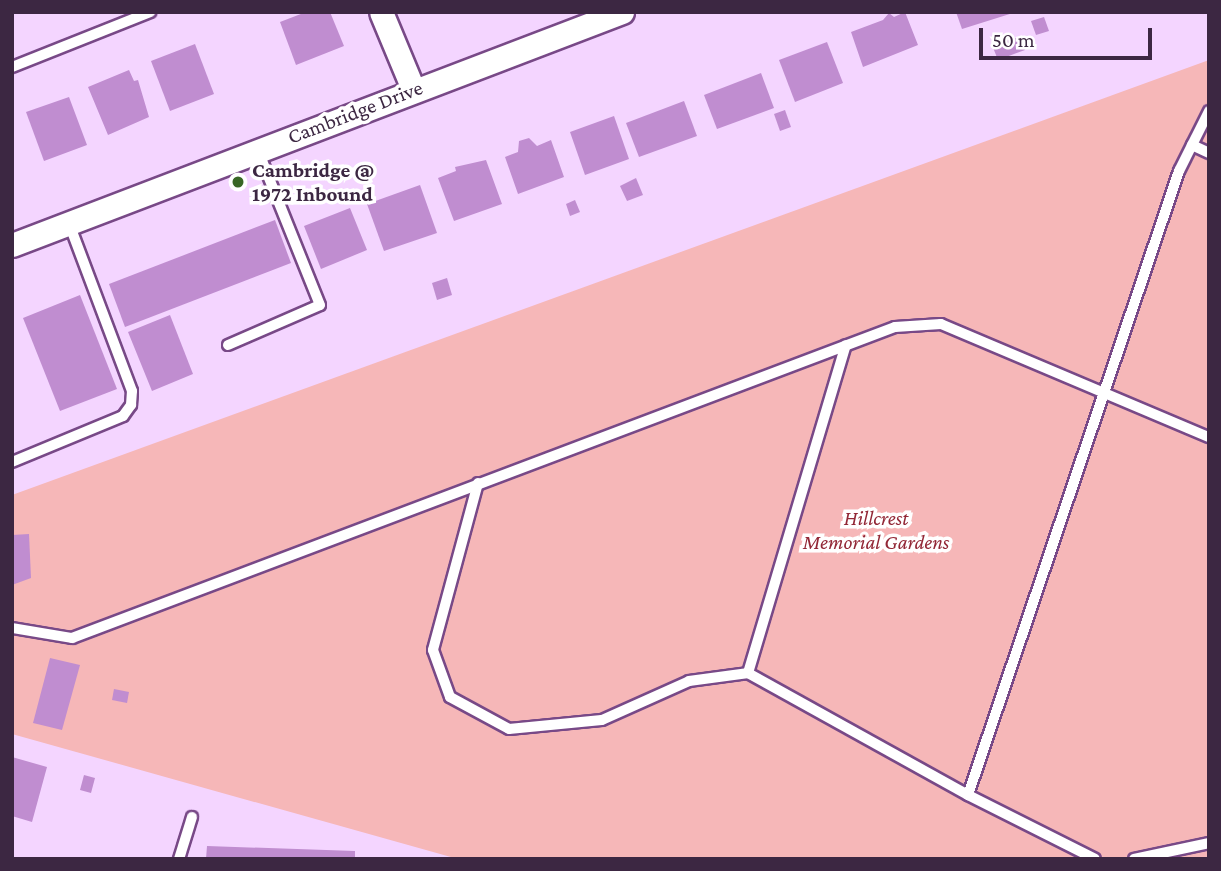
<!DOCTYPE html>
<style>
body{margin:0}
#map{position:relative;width:1221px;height:871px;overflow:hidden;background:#f4d5ff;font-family:"Crimson Pro",serif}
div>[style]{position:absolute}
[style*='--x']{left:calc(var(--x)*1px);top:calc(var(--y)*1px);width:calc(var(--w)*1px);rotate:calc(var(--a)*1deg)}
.green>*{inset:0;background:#f6b7b8}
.building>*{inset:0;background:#c08dd0}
.roads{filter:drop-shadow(2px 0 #784987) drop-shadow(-2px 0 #784987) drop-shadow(0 2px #784987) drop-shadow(0 -2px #784987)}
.lane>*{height:10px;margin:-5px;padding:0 5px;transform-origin:5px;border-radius:5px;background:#fff}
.street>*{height:23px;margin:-11.5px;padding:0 11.5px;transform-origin:11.5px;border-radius:11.5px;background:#fff}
.dots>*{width:19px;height:19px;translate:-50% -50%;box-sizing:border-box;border:4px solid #fff;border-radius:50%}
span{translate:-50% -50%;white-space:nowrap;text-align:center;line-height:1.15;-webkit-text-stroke:7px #fff;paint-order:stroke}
.street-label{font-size:21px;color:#3c2742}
.poi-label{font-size:21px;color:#3c2742;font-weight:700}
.left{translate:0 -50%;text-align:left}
.park-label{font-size:21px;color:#922736;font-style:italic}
.frame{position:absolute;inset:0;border:14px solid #3c2742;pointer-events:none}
.scale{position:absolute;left:979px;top:28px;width:173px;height:32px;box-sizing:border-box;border:4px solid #3c2742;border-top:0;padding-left:9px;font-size:21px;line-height:24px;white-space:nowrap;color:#3c2742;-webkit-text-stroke:5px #fff;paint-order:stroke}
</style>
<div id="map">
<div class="green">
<i style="clip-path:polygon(1209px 60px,1209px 859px,458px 859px,12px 734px,12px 495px)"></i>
</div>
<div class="building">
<i style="clip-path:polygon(306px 12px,330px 12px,344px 46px,296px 65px,280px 22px)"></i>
<i style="clip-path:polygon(905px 12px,918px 45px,863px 67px,851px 32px,883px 20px,889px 13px,894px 17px)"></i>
<i style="clip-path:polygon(956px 12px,1013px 12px,1013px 13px,962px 29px)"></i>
<i style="clip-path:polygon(1044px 17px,1049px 31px,1036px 35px,1031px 21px)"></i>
<i style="clip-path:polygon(1019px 37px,1025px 50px,998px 60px,992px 45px)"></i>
<i style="clip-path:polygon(827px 42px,843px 83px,795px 102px,779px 60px)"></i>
<i style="clip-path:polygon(195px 44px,214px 94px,170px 111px,151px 61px)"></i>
<i style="clip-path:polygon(129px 70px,134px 81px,138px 80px,149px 117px,108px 135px,88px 87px)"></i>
<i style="clip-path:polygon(761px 73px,774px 108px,717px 129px,704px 95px)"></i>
<i style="clip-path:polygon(69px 97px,87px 145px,44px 161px,26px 112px)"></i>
<i style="clip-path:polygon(684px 101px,697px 136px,639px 157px,626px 123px)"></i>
<i style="clip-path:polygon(785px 110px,791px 127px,780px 131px,774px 114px)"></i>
<i style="clip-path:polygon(614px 116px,629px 159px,585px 175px,570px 132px)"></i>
<i style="clip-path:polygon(529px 138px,537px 146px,551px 140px,564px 177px,518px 194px,505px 157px,518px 152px,519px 141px)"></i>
<i style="clip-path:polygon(486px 160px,502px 204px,454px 221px,438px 178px,456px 171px,455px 167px)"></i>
<i style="clip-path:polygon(636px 178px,643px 195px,627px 201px,620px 186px)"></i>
<i style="clip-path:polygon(420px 185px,437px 233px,384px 251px,367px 204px)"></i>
<i style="clip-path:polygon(575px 200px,580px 212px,570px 216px,566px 204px)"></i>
<i style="clip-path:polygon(350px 208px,367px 250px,321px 269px,304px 226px)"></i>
<i style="clip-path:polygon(275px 220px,291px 263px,125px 327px,109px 284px)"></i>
<i style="clip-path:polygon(447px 278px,452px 295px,437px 300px,432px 283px)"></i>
<i style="clip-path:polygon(80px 295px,117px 389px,60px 411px,23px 318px)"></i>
<i style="clip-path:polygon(170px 315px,193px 374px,152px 391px,128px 332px)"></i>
<i style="clip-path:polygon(29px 534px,31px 578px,12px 585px,12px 535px)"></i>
<i style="clip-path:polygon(50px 658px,80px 665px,62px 730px,33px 723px)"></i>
<i style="clip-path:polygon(114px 689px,129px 692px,127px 703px,112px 700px)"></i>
<i style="clip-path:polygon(12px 757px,47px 767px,32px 822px,12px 816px)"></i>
<i style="clip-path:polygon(84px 775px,95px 778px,91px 793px,80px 790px)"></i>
<i style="clip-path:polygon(207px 846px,355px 851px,355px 859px,206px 859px)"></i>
</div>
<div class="roads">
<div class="lane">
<i style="--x:12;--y:67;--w:149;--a:-21.7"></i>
<i style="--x:1192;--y:145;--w:19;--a:25"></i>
<i style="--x:228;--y:345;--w:100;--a:-23.5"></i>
<i style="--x:320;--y:305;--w:166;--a:-111.9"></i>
<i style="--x:12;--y:462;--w:120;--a:-22.5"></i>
<i style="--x:123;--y:416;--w:14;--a:-54"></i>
<i style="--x:131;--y:405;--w:14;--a:-86"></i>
<i style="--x:132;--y:391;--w:179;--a:-110.6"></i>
<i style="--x:478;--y:483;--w:173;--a:105.1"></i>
<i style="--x:433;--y:650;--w:50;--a:70.1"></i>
<i style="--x:450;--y:697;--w:67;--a:28.5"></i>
<i style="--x:509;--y:729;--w:93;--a:-5.5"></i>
<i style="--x:602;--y:720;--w:95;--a:-24.1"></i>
<i style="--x:689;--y:681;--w:60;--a:-7.7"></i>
<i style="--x:748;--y:673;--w:252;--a:29"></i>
<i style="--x:968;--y:795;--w:142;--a:26.7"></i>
<i style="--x:12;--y:628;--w:61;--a:9.5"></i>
<i style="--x:72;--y:638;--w:880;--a:-20.7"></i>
<i style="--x:895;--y:327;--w:46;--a:-3.7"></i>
<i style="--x:941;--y:324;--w:291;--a:22.9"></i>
<i style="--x:748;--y:673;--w:342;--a:-73.4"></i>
<i style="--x:968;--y:795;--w:659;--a:-71.32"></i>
<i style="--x:1179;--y:171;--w:67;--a:-63.4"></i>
<i style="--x:179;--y:859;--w:44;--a:-72.8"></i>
<i style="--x:1134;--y:859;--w:77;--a:-12"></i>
</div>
<div class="street">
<i style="--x:381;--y:12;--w:83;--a:67.4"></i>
<i style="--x:12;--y:245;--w:653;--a:-20.91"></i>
</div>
</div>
<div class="dots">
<i style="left:238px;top:182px;background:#386625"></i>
</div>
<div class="street-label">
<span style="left:355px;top:112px;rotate:-21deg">Cambridge Drive</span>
</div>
<div class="poi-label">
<span class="left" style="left:252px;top:182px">Cambridge @<br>1972 Inbound</span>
</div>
<div class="park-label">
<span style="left:876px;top:530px">Hillcrest<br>Memorial Gardens</span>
</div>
<div class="frame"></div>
<div class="scale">50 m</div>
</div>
